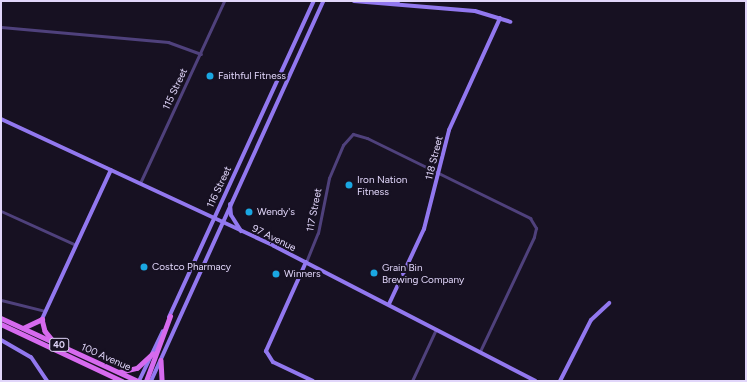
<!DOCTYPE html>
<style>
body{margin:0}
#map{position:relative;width:747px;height:382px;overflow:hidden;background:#171122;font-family:Figtree,sans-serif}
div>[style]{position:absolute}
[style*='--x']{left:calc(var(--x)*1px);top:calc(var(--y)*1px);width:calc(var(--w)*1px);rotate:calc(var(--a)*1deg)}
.street>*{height:3px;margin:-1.5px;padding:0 1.5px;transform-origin:1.5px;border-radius:1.5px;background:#4f417c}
.secondary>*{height:4px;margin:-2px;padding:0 2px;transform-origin:2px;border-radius:2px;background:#9278ef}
.primary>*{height:4.5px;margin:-2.25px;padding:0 2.25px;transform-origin:2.25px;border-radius:2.25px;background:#d66aee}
.dots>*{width:11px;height:11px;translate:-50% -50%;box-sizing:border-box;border:2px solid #171122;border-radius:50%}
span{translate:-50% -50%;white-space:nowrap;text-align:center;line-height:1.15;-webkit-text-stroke:4px #171122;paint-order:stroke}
.shield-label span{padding:1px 3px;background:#171122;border:1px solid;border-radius:3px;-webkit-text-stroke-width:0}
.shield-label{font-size:9px;color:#e1d6fa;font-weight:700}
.poi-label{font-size:10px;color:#e1d6fa}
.left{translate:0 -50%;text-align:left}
.street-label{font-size:10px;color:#e1d6fa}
.frame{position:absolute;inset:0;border:2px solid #e1d6fa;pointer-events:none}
</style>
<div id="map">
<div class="street">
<i style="--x:1;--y:27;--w:168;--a:5.1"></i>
<i style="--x:168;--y:42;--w:35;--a:20"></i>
<i style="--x:140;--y:183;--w:200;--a:-65.2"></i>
<i style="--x:1;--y:211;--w:82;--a:24.4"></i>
<i style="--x:306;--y:262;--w:31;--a:-68"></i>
<i style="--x:318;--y:233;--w:56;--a:-78.7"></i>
<i style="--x:329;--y:178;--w:36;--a:-67"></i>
<i style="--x:343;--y:145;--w:15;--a:-48"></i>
<i style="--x:353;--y:134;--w:15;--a:16"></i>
<i style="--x:367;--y:138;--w:182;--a:26.1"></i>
<i style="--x:530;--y:218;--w:12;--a:59"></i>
<i style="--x:536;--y:228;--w:9;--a:103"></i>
<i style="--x:534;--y:237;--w:126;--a:115.3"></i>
<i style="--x:1;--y:300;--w:45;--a:14"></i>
<i style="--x:412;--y:381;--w:57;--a:-65.2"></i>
</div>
<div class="secondary">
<i style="--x:354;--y:1;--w:121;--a:4.7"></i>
<i style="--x:475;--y:11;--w:37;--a:17"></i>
<i style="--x:386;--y:1;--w:12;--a:9"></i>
<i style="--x:1;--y:119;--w:301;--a:24.9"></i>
<i style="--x:274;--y:246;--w:294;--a:27.3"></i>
<i style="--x:230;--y:204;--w:11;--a:85"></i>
<i style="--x:231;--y:215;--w:19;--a:58"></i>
<i style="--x:306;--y:262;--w:98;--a:114.2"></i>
<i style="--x:266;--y:351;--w:13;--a:58"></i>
<i style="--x:273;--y:362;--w:44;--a:25.4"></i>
<i style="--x:389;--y:304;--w:83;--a:-65"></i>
<i style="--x:424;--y:229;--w:102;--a:-75.8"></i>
<i style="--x:449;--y:130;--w:123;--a:-65.5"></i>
<i style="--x:169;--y:317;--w:348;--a:-65.4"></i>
<i style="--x:42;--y:319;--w:164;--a:-65.2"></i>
<i style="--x:1;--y:340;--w:34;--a:30"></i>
<i style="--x:31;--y:357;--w:29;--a:56"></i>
<i style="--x:139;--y:381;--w:55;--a:-64.4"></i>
<i style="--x:151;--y:381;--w:417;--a:-65.6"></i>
<i style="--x:560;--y:381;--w:68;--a:-63.1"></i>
<i style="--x:591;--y:320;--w:25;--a:-43"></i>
</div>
<div class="primary">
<i style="--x:1;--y:318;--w:151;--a:24.7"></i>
<i style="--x:42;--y:319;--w:12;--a:76"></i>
<i style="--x:45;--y:331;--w:14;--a:51"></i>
<i style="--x:1;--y:324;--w:134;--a:25.2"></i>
<i style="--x:23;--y:328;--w:21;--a:-25"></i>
<i style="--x:161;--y:360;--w:21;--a:87"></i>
<i style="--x:119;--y:372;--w:18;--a:-13"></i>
<i style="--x:137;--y:368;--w:21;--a:-43"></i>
<i style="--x:146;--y:381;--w:69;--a:-69.7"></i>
</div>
<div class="dots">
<i style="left:210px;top:76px;background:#1aa7e2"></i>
<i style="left:349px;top:185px;background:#1aa7e2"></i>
<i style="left:249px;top:212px;background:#1aa7e2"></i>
<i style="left:144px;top:267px;background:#1aa7e2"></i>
<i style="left:374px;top:273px;background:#1aa7e2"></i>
<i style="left:276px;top:274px;background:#1aa7e2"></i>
</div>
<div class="shield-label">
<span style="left:59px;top:345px">40</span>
</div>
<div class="poi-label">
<span class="left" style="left:218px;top:76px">Faithful Fitness</span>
<span class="left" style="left:357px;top:185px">Iron Nation<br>Fitness</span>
<span class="left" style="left:257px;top:212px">Wendy's</span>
<span class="left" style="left:152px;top:267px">Costco Pharmacy</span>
<span class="left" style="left:382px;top:273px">Grain Bin<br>Brewing Company</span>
<span class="left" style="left:284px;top:274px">Winners</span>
</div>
<div class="street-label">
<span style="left:175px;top:89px;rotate:-65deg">115 Street</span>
<span style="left:434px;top:158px;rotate:-76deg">118 Street</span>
<span style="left:219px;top:187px;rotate:-65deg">116 Street</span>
<span style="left:314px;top:210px;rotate:-79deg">117 Street</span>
<span style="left:274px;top:238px;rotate:26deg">97 Avenue</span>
<span style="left:106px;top:357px;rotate:24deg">100 Avenue</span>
</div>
<div class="frame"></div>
</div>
